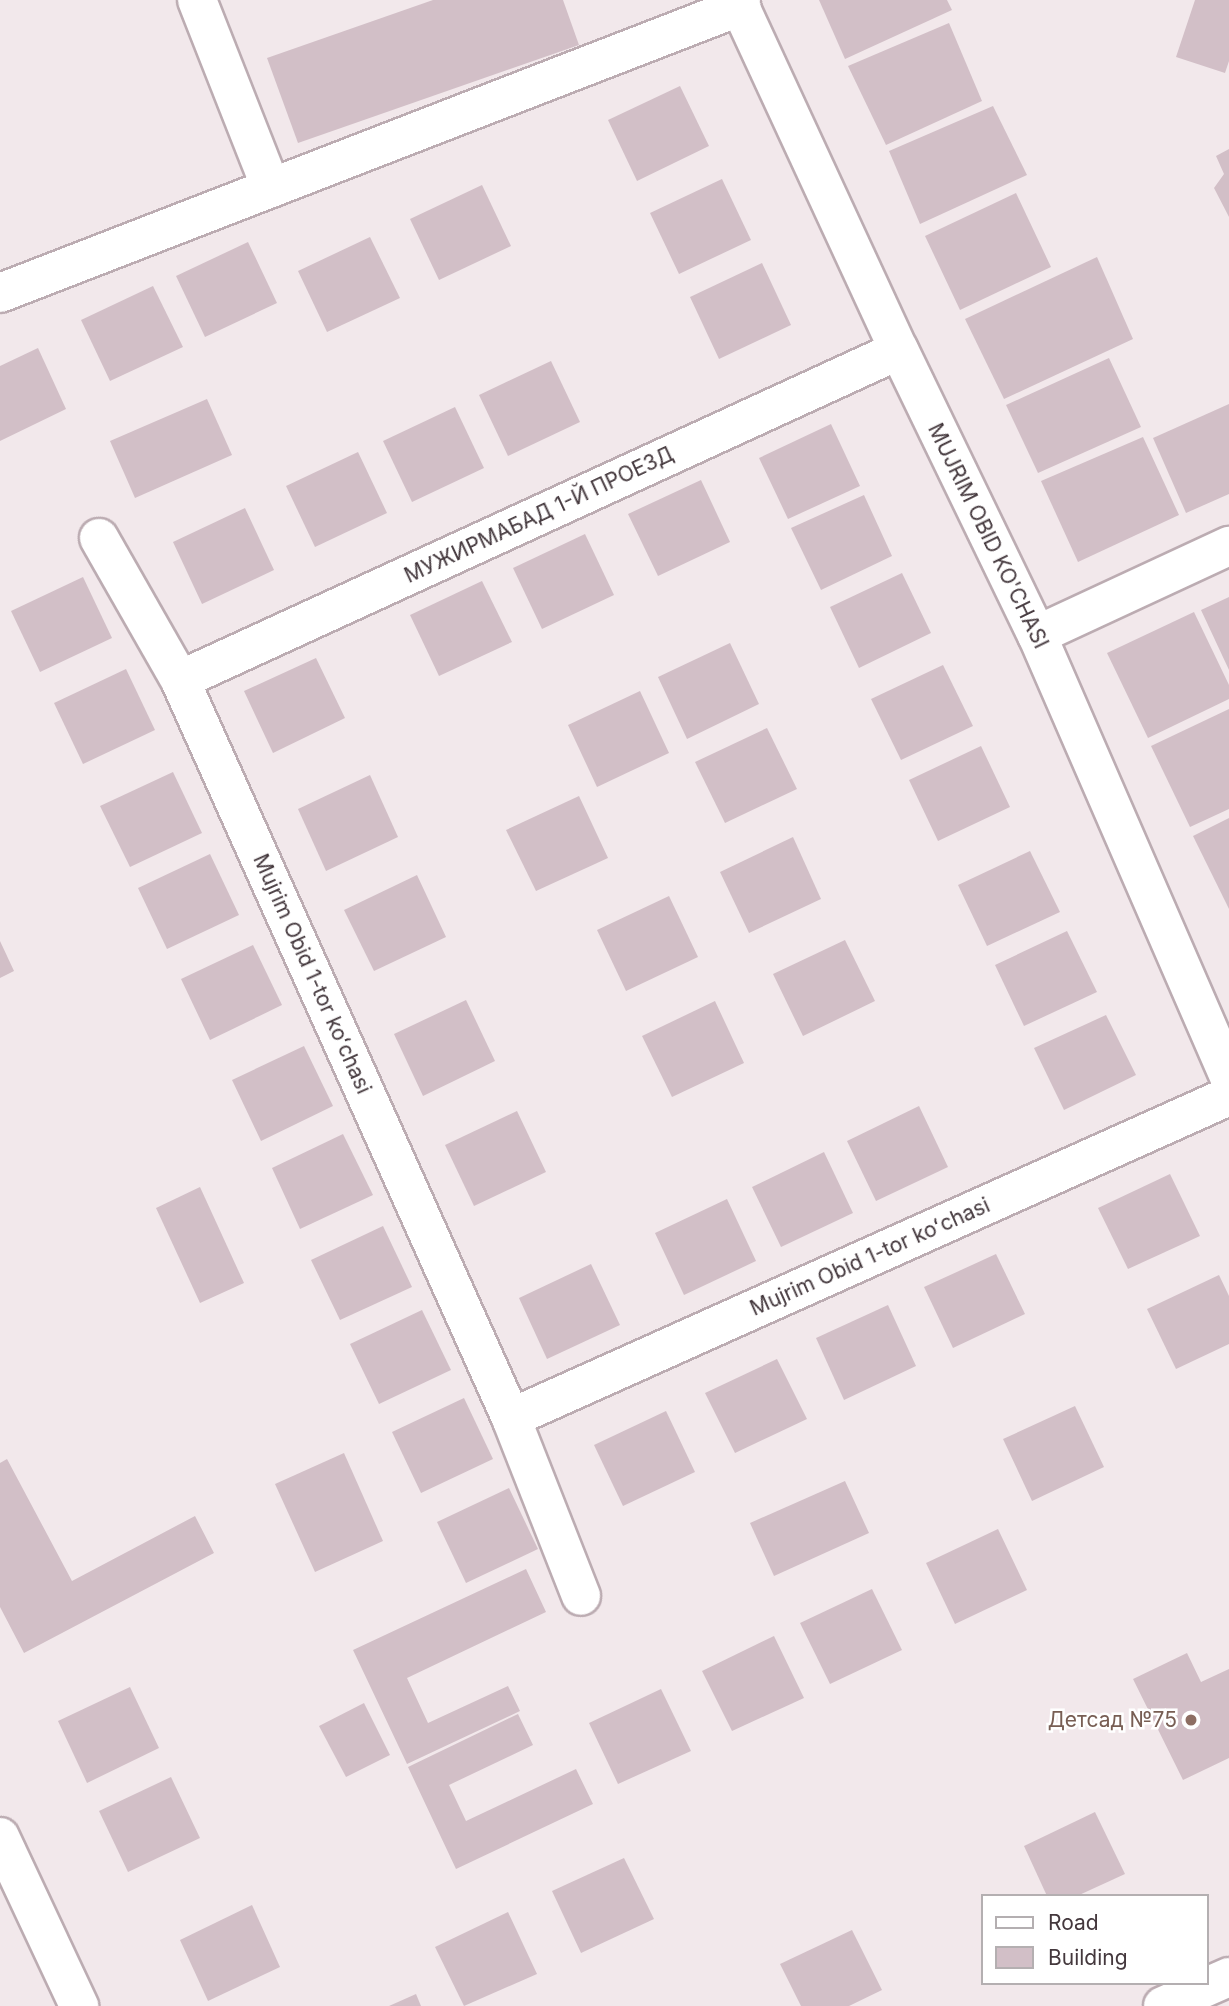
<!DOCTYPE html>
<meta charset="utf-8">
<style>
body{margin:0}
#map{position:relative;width:1229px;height:2006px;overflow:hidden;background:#f2e8eb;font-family:Inter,sans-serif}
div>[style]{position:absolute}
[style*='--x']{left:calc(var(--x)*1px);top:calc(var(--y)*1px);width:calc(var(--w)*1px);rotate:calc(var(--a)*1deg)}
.building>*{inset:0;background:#d2bfc7}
.roads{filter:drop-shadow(2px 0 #bcacb2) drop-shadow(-2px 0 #bcacb2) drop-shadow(0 2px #bcacb2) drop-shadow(0 -2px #bcacb2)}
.minor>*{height:38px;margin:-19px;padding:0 19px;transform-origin:19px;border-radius:19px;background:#fff}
.dots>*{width:19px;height:19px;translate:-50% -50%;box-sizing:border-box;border:4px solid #fff;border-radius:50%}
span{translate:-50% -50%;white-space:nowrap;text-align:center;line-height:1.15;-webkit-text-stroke:5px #fff;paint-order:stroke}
.street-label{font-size:21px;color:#44383d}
.education-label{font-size:21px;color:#785e54}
.right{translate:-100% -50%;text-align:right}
.legend{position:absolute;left:981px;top:1894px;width:228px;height:91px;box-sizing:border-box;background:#fff;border:2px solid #b4afb1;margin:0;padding:9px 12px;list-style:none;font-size:21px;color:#44383d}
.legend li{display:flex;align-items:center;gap:14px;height:35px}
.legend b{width:35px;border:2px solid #b4afb1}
</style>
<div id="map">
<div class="building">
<i style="clip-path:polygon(433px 0,563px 0,579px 45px,298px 143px,267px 58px)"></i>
<i style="clip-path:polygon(819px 0,947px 0,952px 10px,845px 59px)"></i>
<i style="clip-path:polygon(1195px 0,1229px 0,1229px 61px,1225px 73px,1176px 57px)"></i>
<i style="clip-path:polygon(949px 23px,982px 101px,886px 145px,848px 66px)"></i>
<i style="clip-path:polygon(680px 86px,709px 146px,637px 181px,608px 120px)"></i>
<i style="clip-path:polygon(993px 106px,1027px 175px,920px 224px,889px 151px)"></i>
<i style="clip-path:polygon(1229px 149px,1229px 217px,1214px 188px,1224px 174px,1216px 156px)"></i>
<i style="clip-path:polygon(722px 179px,751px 240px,679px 274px,650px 213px)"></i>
<i style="clip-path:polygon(482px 185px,511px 246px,439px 280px,410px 219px)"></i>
<i style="clip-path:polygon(1016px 193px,1051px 267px,960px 310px,925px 236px)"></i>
<i style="clip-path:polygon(370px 237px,400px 298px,327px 332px,298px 271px)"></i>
<i style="clip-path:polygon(248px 242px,277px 303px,205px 337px,176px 276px)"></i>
<i style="clip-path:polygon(1097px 257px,1133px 339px,1004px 399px,965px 319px)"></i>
<i style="clip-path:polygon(762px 263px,791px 325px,719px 359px,690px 297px)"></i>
<i style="clip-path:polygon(153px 286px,183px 347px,110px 381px,81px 320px)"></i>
<i style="clip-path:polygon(38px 348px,66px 409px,0 441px,0 366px)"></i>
<i style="clip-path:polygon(1109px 358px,1141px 427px,1038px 473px,1006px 405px)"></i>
<i style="clip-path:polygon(551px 361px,580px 422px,508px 456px,479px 395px)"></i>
<i style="clip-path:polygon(207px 399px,232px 455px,135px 498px,110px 441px)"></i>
<i style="clip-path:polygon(1229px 404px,1229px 494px,1186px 513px,1153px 438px)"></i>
<i style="clip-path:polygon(455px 407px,484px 468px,412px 502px,383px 441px)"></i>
<i style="clip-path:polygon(831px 424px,860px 486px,788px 519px,759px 458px)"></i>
<i style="clip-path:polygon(1143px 437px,1179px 515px,1078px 562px,1041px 481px)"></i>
<i style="clip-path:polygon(358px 452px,387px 513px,315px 547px,286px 486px)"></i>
<i style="clip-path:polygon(701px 480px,730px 542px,658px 576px,628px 514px)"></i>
<i style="clip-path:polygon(864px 495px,892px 556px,821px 590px,791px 528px)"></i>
<i style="clip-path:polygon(245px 508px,274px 570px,202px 604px,173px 542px)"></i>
<i style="clip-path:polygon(585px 534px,614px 595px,542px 629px,513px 568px)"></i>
<i style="clip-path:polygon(902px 573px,931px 633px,859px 668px,830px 607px)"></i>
<i style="clip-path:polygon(83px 577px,112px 638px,40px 672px,11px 611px)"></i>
<i style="clip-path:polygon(482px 581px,512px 642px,439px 676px,410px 615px)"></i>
<i style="clip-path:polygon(1229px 597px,1229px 670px,1201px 610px)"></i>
<i style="clip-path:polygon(1194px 612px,1229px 685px,1229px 699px,1148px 738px,1107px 653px)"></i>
<i style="clip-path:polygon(730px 643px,759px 704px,687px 739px,658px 677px)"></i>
<i style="clip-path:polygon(316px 658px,345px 718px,273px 753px,244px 691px)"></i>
<i style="clip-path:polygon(943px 665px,973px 726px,901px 760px,871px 699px)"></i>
<i style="clip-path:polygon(126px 669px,155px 730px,83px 764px,54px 703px)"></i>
<i style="clip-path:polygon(640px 691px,669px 753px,597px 787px,568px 725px)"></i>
<i style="clip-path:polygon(1229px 709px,1229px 809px,1190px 827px,1151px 746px)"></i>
<i style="clip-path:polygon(767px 728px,797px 789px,725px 823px,695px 762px)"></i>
<i style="clip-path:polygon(981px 746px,1010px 807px,938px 841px,909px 780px)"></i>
<i style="clip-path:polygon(173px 772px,202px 833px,130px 867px,100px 806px)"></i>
<i style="clip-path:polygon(370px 775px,398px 837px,326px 871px,298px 809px)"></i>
<i style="clip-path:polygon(579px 796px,608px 858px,536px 891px,506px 830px)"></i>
<i style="clip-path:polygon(1229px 818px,1229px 909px,1193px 836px)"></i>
<i style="clip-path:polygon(793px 837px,821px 899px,749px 933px,720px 872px)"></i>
<i style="clip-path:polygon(1030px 851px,1060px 912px,987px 946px,958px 885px)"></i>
<i style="clip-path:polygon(210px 854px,239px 915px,167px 949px,138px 888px)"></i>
<i style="clip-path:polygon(417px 875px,446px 937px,374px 971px,344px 910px)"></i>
<i style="clip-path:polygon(669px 896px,698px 957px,626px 991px,597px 930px)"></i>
<i style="clip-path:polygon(1067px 931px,1097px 992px,1024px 1026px,995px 965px)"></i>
<i style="clip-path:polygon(845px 940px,875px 1001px,803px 1036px,773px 974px)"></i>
<i style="clip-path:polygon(0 941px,14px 971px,0 978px)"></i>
<i style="clip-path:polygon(253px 945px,282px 1005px,210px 1040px,181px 979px)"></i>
<i style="clip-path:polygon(466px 1000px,495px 1061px,423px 1096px,394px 1034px)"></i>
<i style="clip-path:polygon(715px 1001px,744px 1063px,672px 1097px,642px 1036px)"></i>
<i style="clip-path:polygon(1106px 1015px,1136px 1075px,1064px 1110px,1034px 1048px)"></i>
<i style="clip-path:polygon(304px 1046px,333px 1106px,261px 1141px,232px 1080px)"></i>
<i style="clip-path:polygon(919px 1106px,948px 1167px,876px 1201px,847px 1141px)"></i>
<i style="clip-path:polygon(517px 1111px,546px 1172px,474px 1206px,445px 1145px)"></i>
<i style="clip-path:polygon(343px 1134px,373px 1195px,300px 1229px,272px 1168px)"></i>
<i style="clip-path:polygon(824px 1152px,853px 1213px,781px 1247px,752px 1187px)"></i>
<i style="clip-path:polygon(1170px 1174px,1200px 1236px,1128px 1269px,1098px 1208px)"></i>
<i style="clip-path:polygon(200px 1187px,244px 1283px,200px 1303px,156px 1208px)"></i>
<i style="clip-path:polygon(727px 1199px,756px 1261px,684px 1295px,655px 1233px)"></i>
<i style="clip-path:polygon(383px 1226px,412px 1287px,340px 1320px,311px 1260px)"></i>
<i style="clip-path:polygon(996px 1254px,1025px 1314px,953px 1348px,924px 1287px)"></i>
<i style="clip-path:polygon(591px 1264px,620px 1325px,547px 1359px,519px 1298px)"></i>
<i style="clip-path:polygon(1219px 1275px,1229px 1296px,1229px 1344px,1176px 1369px,1147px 1309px)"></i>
<i style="clip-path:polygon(888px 1305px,916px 1366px,844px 1400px,816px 1338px)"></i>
<i style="clip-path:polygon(422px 1310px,451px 1370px,379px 1404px,350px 1344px)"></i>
<i style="clip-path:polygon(777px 1359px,807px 1419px,735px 1453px,705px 1393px)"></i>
<i style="clip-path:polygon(464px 1398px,493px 1459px,421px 1493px,392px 1432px)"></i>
<i style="clip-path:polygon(1075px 1406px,1104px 1467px,1032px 1501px,1003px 1439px)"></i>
<i style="clip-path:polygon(666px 1411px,695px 1472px,623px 1506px,594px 1445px)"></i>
<i style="clip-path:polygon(344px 1453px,383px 1541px,315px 1572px,275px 1484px)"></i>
<i style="clip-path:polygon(7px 1459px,72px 1581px,195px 1516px,214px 1553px,24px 1653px,0 1607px,0 1463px)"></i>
<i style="clip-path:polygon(845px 1481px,869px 1533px,774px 1576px,750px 1523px)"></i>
<i style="clip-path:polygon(509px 1488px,538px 1549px,466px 1583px,437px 1522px)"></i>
<i style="clip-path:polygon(998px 1529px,1027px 1590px,955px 1624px,926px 1563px)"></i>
<i style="clip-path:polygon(526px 1569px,546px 1612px,407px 1678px,428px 1723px,508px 1686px,520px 1711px,407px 1764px,353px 1650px)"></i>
<i style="clip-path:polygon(872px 1589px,902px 1650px,830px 1684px,800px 1623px)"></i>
<i style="clip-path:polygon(774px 1636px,804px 1698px,732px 1731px,702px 1671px)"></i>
<i style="clip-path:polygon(1187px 1653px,1201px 1682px,1229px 1669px,1229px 1758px,1183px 1780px,1133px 1679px)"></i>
<i style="clip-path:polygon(130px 1687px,159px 1748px,87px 1783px,58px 1721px)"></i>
<i style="clip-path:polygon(661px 1689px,691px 1751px,618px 1784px,589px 1723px)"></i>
<i style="clip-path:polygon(364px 1703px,390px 1755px,346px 1777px,319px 1726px)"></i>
<i style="clip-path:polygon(518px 1714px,533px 1745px,449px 1785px,466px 1821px,576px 1769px,593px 1804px,456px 1869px,408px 1767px)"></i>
<i style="clip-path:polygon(171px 1777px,200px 1838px,128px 1872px,99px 1811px)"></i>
<i style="clip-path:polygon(1095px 1812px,1125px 1874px,1077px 1896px,1047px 1896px,1024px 1846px)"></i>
<i style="clip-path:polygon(624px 1858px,654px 1919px,581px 1953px,552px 1891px)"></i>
<i style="clip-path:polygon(252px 1905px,280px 1967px,208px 2001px,180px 1940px)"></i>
<i style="clip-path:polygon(508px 1912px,537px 1974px,464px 2006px,435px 1947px)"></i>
<i style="clip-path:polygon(852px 1930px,882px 1990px,849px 2006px,801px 2006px,780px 1964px)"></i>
<i style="clip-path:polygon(416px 1994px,421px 2006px,389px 2006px)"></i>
</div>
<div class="roads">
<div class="minor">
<i style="--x:197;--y:0;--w:202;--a:68.5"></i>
<i style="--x:737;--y:0;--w:386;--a:65.2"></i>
<i style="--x:899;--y:350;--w:317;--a:64.2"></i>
<i style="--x:1037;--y:635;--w:481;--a:66.5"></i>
<i style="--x:0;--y:293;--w:795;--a:-21.17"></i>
<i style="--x:99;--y:538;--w:163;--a:60.3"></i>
<i style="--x:180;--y:680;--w:809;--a:65.84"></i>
<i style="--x:511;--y:1418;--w:191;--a:68.5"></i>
<i style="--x:1037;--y:635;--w:212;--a:-24.9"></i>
<i style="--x:180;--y:680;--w:791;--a:-24.65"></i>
<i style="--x:511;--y:1418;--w:787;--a:-24.15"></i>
<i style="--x:0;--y:1837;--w:187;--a:64.9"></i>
<i style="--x:1163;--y:2006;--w:72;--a:-23.7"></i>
</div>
</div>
<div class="dots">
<i style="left:1191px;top:1720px;background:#8d6e63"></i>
</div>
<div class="street-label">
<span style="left:539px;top:515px;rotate:-25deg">МУЖИРМАБАД 1-Й ПРОЕЗД</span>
<span style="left:988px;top:536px;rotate:64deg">MUJRIM OBID KO'CHASI</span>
<span style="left:312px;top:974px;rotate:66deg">Mujrim Obid 1-tor koʻchasi</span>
<span style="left:870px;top:1257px;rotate:-24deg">Mujrim Obid 1-tor koʻchasi</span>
</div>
<div class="education-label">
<span class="right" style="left:1177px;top:1720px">Детсад №75</span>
</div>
<ul class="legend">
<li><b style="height:9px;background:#fff"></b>Road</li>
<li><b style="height:19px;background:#d2bfc7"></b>Building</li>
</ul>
</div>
